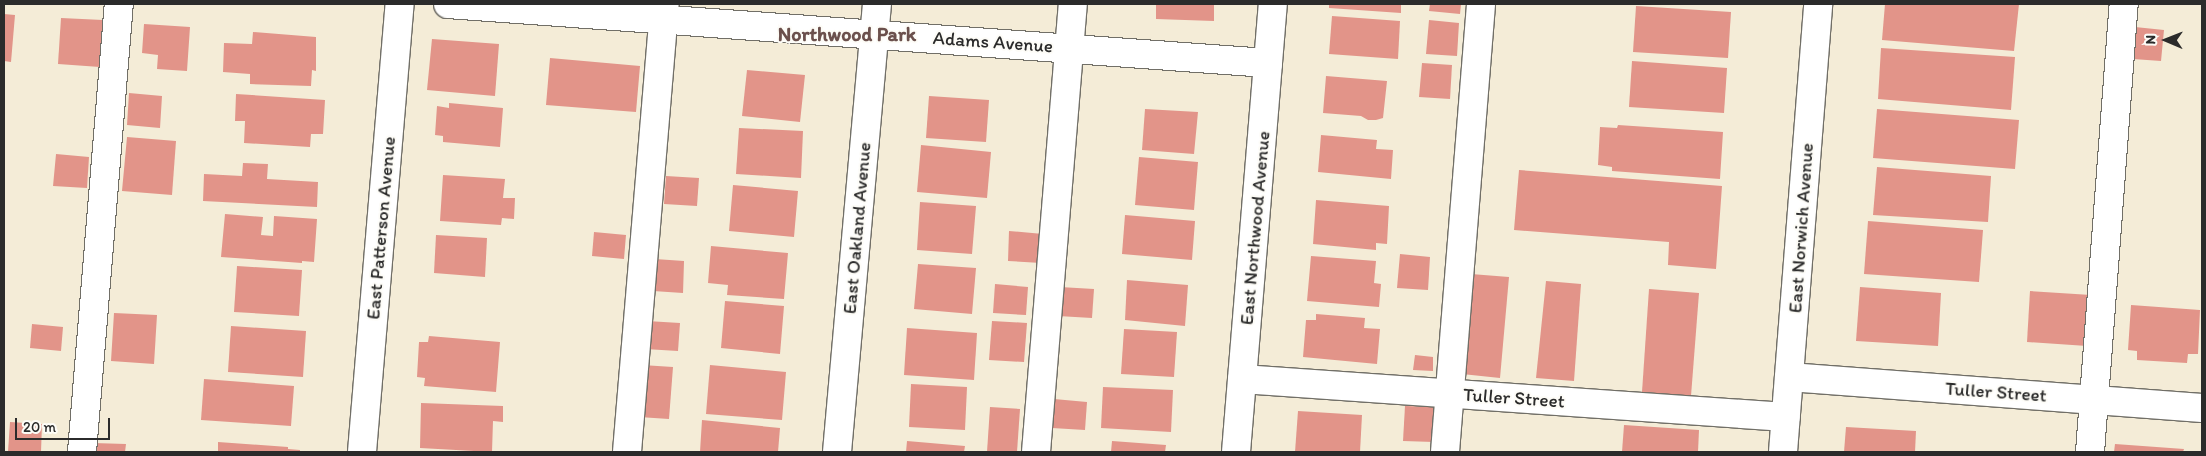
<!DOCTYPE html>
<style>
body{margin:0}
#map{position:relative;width:2206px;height:456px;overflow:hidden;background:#f4ecd7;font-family:Itim,sans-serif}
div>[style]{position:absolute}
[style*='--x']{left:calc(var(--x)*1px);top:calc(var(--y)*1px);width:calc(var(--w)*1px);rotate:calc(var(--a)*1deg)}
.building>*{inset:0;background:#e29489}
.roads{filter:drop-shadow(1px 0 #716f67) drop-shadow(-1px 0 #716f67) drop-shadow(0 1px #716f67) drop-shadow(0 -1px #716f67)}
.minor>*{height:28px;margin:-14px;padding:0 14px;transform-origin:14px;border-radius:14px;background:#fff}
span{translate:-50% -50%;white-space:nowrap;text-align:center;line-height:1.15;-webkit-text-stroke:4px #fdfcf7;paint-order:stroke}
.street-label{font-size:19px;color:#2b2b2b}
.neighbourhood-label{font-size:20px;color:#6b504c;font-weight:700}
.frame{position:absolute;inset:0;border:5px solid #2b2b2b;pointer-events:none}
.north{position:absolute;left:2141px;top:15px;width:50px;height:50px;-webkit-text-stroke:4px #fdfcf7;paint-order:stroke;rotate:271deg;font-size:14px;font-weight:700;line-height:20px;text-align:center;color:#2b2b2b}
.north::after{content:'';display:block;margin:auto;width:18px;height:22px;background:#2b2b2b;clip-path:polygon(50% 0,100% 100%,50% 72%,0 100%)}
.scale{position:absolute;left:15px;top:418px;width:95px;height:22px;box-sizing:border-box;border:2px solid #2b2b2b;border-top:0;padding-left:6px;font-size:15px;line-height:18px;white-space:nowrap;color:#2b2b2b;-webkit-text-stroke:4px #fdfcf7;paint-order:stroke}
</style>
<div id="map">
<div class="building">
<i style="clip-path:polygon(1156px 4px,1214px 4px,1214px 21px,1156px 19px)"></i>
<i style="clip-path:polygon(1329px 4px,1401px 4px,1401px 13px,1329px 8px)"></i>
<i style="clip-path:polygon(1430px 4px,1461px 4px,1460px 14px,1429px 11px)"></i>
<i style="clip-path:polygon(1885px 4px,2019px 4px,2014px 51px,1882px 40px)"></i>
<i style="clip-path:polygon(1636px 6px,1731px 12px,1728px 58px,1633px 52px)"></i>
<i style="clip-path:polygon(4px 14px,15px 15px,11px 62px,4px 61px)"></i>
<i style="clip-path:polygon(1332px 16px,1400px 21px,1398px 59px,1329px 54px)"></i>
<i style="clip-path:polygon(61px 18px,103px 20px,100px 67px,58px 64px)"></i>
<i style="clip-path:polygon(1429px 20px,1459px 23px,1457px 56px,1426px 54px)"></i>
<i style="clip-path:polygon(144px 24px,190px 27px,187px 71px,157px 69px,158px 55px,142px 53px)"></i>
<i style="clip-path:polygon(2135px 27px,2164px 30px,2161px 61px,2133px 59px)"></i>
<i style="clip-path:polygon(253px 32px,316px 37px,316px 71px,312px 70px,311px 86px,250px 84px,250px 74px,223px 72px,224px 43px,252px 44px)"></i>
<i style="clip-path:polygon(432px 39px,499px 44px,495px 96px,427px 90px)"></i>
<i style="clip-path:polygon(1881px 48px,2015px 57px,2011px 110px,1878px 99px)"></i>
<i style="clip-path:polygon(550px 58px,640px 66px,636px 112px,546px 105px)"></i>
<i style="clip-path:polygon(1632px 61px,1727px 68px,1724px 113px,1629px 107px)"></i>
<i style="clip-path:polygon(1422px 63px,1452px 65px,1450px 99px,1419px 97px)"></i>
<i style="clip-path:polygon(747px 70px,805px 75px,800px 122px,742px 116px)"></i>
<i style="clip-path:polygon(1326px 76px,1387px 81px,1383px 118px,1376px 120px,1368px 120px,1361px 116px,1323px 113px)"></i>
<i style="clip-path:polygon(129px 93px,162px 96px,160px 128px,127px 125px)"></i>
<i style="clip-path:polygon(236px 94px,325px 100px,323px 134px,311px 134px,310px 147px,244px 143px,245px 121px,235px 121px)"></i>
<i style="clip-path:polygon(929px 96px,989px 100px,986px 142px,926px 138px)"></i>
<i style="clip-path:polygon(449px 103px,503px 108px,500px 147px,443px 142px,443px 136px,435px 135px,437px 106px,449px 108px)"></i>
<i style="clip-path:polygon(1145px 109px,1198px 112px,1194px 154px,1142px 150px)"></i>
<i style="clip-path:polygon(1877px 109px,2019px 120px,2015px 169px,1873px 158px)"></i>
<i style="clip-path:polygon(1618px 125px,1723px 132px,1720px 179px,1612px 171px,1612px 167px,1598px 165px,1600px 127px,1617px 128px)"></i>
<i style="clip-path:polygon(739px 128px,803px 131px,801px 178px,736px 174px)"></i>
<i style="clip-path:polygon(1321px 135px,1377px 140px,1376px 149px,1393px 150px,1391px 179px,1318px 172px)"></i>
<i style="clip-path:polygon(127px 137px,176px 141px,172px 195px,122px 191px)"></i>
<i style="clip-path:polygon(921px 145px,991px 152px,987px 198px,917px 192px)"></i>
<i style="clip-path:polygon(56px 154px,89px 157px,87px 188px,53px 186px)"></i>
<i style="clip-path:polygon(1139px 157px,1198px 162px,1194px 210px,1135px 205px)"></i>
<i style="clip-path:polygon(243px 163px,268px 164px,267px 179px,318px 182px,317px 207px,203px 201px,204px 174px,242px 176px)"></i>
<i style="clip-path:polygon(1877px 167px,1991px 176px,1988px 222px,1873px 215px)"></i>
<i style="clip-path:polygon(1519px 170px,1722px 186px,1716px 269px,1668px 265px,1669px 242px,1514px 230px)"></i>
<i style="clip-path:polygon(443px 175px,505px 179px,503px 198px,515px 198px,514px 219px,502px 218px,501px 225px,440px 221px)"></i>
<i style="clip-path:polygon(666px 176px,699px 178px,697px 206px,664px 204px)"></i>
<i style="clip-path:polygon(733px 185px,798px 191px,794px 237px,729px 231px)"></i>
<i style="clip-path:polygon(1316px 200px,1389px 206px,1387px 244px,1376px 243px,1376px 250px,1313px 244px)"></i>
<i style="clip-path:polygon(920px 202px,976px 206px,972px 254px,917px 250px)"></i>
<i style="clip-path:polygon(225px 214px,263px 217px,261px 235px,273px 236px,274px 216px,317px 219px,314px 262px,302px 261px,302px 263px,221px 257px)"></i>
<i style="clip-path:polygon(1125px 215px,1195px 221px,1192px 260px,1122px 254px)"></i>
<i style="clip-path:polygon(1868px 221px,1983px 230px,1979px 282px,1864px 274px)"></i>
<i style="clip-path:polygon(1009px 231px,1043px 234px,1041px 263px,1008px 261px)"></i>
<i style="clip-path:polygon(594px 232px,626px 235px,624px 259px,592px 256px)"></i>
<i style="clip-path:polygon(436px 235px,487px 238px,485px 277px,434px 273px)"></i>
<i style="clip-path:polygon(711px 246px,788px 253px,784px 299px,727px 295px,728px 285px,708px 283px)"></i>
<i style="clip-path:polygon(1400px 254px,1430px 257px,1428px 290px,1397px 288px)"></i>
<i style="clip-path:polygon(1311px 256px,1376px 261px,1374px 283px,1381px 284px,1379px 307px,1307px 301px)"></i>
<i style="clip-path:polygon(655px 259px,684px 261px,683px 293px,653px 291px)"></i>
<i style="clip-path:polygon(918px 264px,976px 268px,972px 314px,914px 309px)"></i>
<i style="clip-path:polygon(237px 266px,302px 270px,299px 316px,234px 312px)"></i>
<i style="clip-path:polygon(1471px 274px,1509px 277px,1500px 378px,1462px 374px)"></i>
<i style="clip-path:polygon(1127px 280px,1188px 285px,1185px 326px,1125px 320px)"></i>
<i style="clip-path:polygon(1546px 281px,1581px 284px,1574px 381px,1536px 378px)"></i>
<i style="clip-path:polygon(995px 284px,1028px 287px,1026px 315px,993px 313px)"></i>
<i style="clip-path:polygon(1060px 287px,1094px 289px,1092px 318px,1058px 316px)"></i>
<i style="clip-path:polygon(1860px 287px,1941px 293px,1938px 346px,1856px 341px)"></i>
<i style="clip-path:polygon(1649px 289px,1699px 293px,1691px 396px,1642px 392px)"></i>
<i style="clip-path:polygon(2030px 291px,2091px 295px,2087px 346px,2027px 342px)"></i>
<i style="clip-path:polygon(725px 301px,784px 306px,780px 354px,721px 348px)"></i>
<i style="clip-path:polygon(2131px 305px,2200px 310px,2198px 354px,2188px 354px,2187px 363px,2137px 360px,2137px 351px,2128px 350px)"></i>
<i style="clip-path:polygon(114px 313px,157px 315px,154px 364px,111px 361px)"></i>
<i style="clip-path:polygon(1316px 314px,1365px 318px,1364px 328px,1380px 329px,1377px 364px,1303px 357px,1306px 320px,1316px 320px)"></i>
<i style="clip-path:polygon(647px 321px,680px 323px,678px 351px,645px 349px)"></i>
<i style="clip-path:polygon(992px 321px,1027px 323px,1024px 362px,989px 360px)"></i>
<i style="clip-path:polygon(32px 324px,63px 327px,61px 351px,30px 348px)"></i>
<i style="clip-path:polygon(231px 326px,306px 331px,303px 377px,228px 372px)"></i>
<i style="clip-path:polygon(907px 328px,977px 333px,974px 380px,904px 375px)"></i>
<i style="clip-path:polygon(1124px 329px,1177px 332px,1174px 377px,1121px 374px)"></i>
<i style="clip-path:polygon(429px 336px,500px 342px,496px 392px,424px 386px,425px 378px,417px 377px,419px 342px,428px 342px)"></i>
<i style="clip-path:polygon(1415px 355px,1433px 357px,1433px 371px,1413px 370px)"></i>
<i style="clip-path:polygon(642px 365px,673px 367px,669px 419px,639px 417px)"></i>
<i style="clip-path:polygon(710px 365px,786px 372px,782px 420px,706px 414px)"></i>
<i style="clip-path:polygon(204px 379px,294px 386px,291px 426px,201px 420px)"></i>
<i style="clip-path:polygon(911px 384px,967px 387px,965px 430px,909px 427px)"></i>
<i style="clip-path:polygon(1103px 387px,1173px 390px,1171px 432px,1101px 428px)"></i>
<i style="clip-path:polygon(1054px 399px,1087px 402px,1085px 430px,1052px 428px)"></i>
<i style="clip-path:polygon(421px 403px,503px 406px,503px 422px,493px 421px,492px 452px,420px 448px)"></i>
<i style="clip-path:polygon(1405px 406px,1436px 407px,1434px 442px,1403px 441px)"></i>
<i style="clip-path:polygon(990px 407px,1020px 409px,1017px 452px,987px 452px)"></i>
<i style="clip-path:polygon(1298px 411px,1362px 415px,1360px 452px,1295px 452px)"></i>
<i style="clip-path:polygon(702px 420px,780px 428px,778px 452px,700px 452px)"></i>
<i style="clip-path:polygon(10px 422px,42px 424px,41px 452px,8px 452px)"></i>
<i style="clip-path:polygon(1624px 425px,1699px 430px,1698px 452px,1622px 452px)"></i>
<i style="clip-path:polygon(1846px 427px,1916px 431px,1915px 452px,1844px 452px)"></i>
<i style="clip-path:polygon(907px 441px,965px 446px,964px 452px,906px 452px)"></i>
<i style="clip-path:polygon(1112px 441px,1166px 445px,1165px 452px,1111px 452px)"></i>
<i style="clip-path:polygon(218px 442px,288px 447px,288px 449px,300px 450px,300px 452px,218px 452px)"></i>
<i style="clip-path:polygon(93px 443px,126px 444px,125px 452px,92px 452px)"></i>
<i style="clip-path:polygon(2115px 444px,2184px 449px,2183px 452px,2114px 452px)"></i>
</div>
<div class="roads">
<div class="minor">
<i style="--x:448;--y:4;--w:822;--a:4.12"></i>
<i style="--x:1789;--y:377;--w:414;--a:4.3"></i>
<i style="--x:1242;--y:379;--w:545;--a:4"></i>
<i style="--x:82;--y:452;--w:450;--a:-85.3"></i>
<i style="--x:362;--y:452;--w:450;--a:-85.2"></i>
<i style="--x:627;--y:452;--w:450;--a:-85.2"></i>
<i style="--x:837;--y:452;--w:450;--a:-84.9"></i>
<i style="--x:1036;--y:452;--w:450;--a:-85.3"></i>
<i style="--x:1236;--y:452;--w:450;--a:-85.3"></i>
<i style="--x:1445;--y:452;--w:449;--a:-85.4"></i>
<i style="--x:1783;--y:452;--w:449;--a:-85.5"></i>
<i style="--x:2090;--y:452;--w:449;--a:-85.7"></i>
</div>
</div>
<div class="street-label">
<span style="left:993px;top:42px;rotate:4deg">Adams Avenue</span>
<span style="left:381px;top:228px;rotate:-85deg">East Patterson Avenue</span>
<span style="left:857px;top:228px;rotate:-85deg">East Oakland Avenue</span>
<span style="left:1255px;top:228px;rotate:-85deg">East Northwood Avenue</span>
<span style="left:1801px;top:228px;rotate:-86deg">East Norwich Avenue</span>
<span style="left:1996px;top:392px;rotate:4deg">Tuller Street</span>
<span style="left:1514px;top:398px;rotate:4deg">Tuller Street</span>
</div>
<div class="neighbourhood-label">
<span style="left:847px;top:34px">Northwood Park</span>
</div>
<div class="frame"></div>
<div class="north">N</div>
<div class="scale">20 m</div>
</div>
